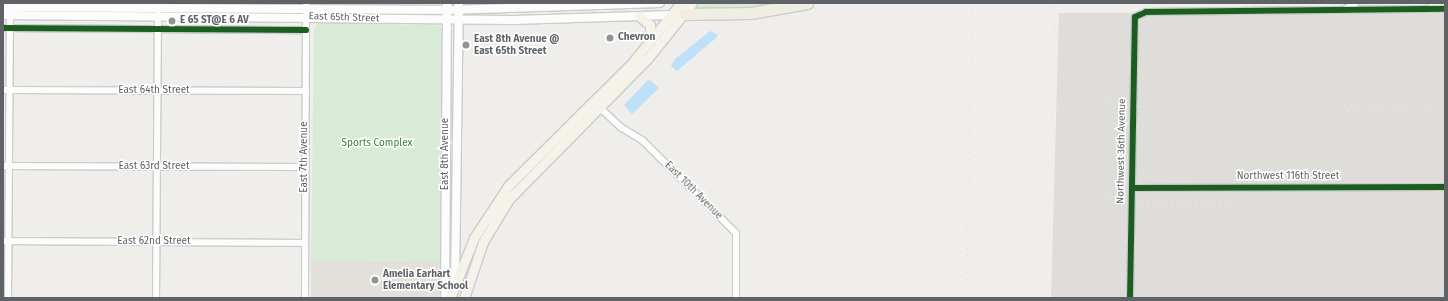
<!DOCTYPE html>
<style>
body{margin:0}
#map{position:relative;width:1448px;height:301px;overflow:hidden;background:#efeeea;font-family:"Fira Sans",sans-serif}
div>[style]{position:absolute}
[style*='--x']{left:calc(var(--x)*1px);top:calc(var(--y)*1px);width:calc(var(--w)*1px);rotate:calc(var(--a)*1deg)}
.industrial>*{inset:0;background:#dfddda}
.education>*{inset:0;background:#e2e0da}
.green>*{inset:0;background:#d8ebd6}
.water>*{inset:0;background:#bfe0f9}
.roads{filter:drop-shadow(1px 0 #cbcccc) drop-shadow(-1px 0 #cbcccc) drop-shadow(0 1px #cbcccc) drop-shadow(0 -1px #cbcccc)}
.street>*{height:6px;margin:-3px;padding:0 3px;transform-origin:3px;border-radius:3px;background:#fdfcfc}
.secondary>*{height:8px;margin:-4px;padding:0 4px;transform-origin:4px;border-radius:4px;background:#fdfcfc}
.primary>*{height:9px;margin:-4.5px;padding:0 4.5px;transform-origin:4.5px;border-radius:4.5px;background:#f4f2e9}
.highway>*{height:11px;margin:-5.5px;padding:0 5.5px;transform-origin:5.5px;border-radius:5.5px;background:#f0ede3}
.rail>*{height:1.5px;margin-top:-0.75px;transform-origin:0;background:repeating-linear-gradient(90deg,#e4e4e4 0 1px,transparent 0 6px)}
.cycleway>*{height:6px;margin:-3px;padding:0 3px;transform-origin:3px;border-radius:3px;background:#1b5e20}
.dots>*{width:11px;height:11px;translate:-50% -50%;box-sizing:border-box;border:2px solid #fff;border-radius:50%}
span{translate:-50% -50%;white-space:nowrap;text-align:center;line-height:1.15;-webkit-text-stroke:3px #fff;paint-order:stroke}
.street-label{font-size:10px;color:#5f6368}
.poi-label{font-size:10px;color:#5f6368;font-weight:700}
.left{translate:0 -50%;text-align:left}
.park-label{font-size:10px;color:#348238}
.frame{position:absolute;inset:0;border:4px solid #5f6368;pointer-events:none}
</style>
<div id="map">
<div class="industrial">
<i style="clip-path:polygon(1445px 12px,1445px 298px,1051px 298px,1059px 13px)"></i>
</div>
<div class="education">
<i style="clip-path:polygon(311px 260px,440px 261px,440px 298px,311px 298px)"></i>
</div>
<div class="green">
<i style="clip-path:polygon(695px 3px,787px 3px,763px 8px,698px 9px)"></i>
<i style="clip-path:polygon(318px 23px,437px 25px,442px 28px,440px 261px,311px 260px,314px 28px)"></i>
</div>
<div class="water">
<i style="clip-path:polygon(710px 31px,718px 35px,716px 38px,677px 71px,671px 66px,675px 59px)"></i>
<i style="clip-path:polygon(649px 79px,659px 88px,632px 114px,624px 105px)"></i>
</div>
<div class="roads">
<div class="street">
<i style="--x:1347;--y:8;--w:10;--a:-29"></i>
<i style="--x:3;--y:28;--w:303;--a:0.4"></i>
<i style="--x:3;--y:90;--w:303;--a:0.2"></i>
<i style="--x:597;--y:105;--w:34;--a:43"></i>
<i style="--x:622;--y:128;--w:23;--a:31"></i>
<i style="--x:642;--y:140;--w:132;--a:44.7"></i>
<i style="--x:736;--y:233;--w:65;--a:90"></i>
<i style="--x:3;--y:166;--w:303;--a:0.2"></i>
<i style="--x:1132;--y:188;--w:313;--a:-0.2"></i>
<i style="--x:3;--y:241;--w:301;--a:0.4"></i>
<i style="--x:8;--y:298;--w:286;--a:-89.6"></i>
<i style="--x:156;--y:298;--w:284;--a:-89.6"></i>
<i style="--x:305;--y:298;--w:295;--a:-89.8"></i>
<i style="--x:1130;--y:298;--w:281;--a:-89"></i>
<i style="--x:1135;--y:17;--w:12;--a:-24"></i>
<i style="--x:1146;--y:12;--w:299;--a:-0.6"></i>
</div>
<div class="secondary">
<i style="--x:3;--y:7;--w:444;--a:0.4"></i>
<i style="--x:447;--y:10;--w:213;--a:-1.9"></i>
<i style="--x:3;--y:15;--w:511;--a:0.56"></i>
<i style="--x:514;--y:20;--w:157;--a:-1.8"></i>
<i style="--x:455;--y:283;--w:280;--a:-89.2"></i>
<i style="--x:445;--y:298;--w:295;--a:-89.6"></i>
</div>
<div class="primary">
<i style="--x:639;--y:16;--w:14;--a:39"></i>
<i style="--x:650;--y:25;--w:16;--a:90"></i>
<i style="--x:450;--y:298;--w:65;--a:-68.2"></i>
<i style="--x:474;--y:238;--w:62;--a:-56.8"></i>
<i style="--x:508;--y:186;--w:173;--a:-44.8"></i>
<i style="--x:631;--y:64;--w:79;--a:-50.7"></i>
<i style="--x:464;--y:298;--w:59;--a:-71.3"></i>
<i style="--x:483;--y:242;--w:50;--a:-58.8"></i>
<i style="--x:509;--y:199;--w:198;--a:-45.4"></i>
<i style="--x:648;--y:58;--w:70;--a:-51.3"></i>
</div>
<div class="highway">
<i style="--x:1433;--y:3;--w:12;--a:5"></i>
<i style="--x:685;--y:14;--w:66;--a:-0.9"></i>
<i style="--x:751;--y:13;--w:57;--a:-10.1"></i>
</div>
</div>
<div class="rail">
<i style="--x:1052;--y:7;--w:34;--a:83"></i>
<i style="--x:1056;--y:41;--w:26;--a:67"></i>
<i style="--x:1066;--y:65;--w:33;--a:49"></i>
<i style="--x:1088;--y:90;--w:34;--a:26"></i>
<i style="--x:1119;--y:105;--w:28;--a:4"></i>
<i style="--x:1147;--y:107;--w:298;--a:-0.6"></i>
<i style="--x:1050;--y:100;--w:38;--a:83"></i>
<i style="--x:1055;--y:138;--w:27;--a:66"></i>
<i style="--x:1066;--y:163;--w:31;--a:45"></i>
<i style="--x:1088;--y:185;--w:26;--a:29"></i>
<i style="--x:1347;--y:110;--w:98;--a:0"></i>
<i style="--x:1108;--y:196;--w:34;--a:10"></i>
<i style="--x:1141;--y:202;--w:304;--a:-0.6"></i>
<i style="--x:1142;--y:207;--w:90;--a:0"></i>
<i style="--x:972;--y:279;--w:19;--a:87"></i>
<i style="--x:1047;--y:279;--w:19;--a:87"></i>
<i style="--x:966;--y:298;--w:295;--a:-88.8"></i>
</div>
<div class="cycleway">
<i style="--x:3;--y:28;--w:303;--a:0.4"></i>
<i style="--x:1132;--y:188;--w:313;--a:-0.2"></i>
<i style="--x:1130;--y:298;--w:281;--a:-89"></i>
<i style="--x:1135;--y:17;--w:12;--a:-24"></i>
<i style="--x:1146;--y:12;--w:299;--a:-0.6"></i>
</div>
<div class="dots">
<i style="left:172px;top:21px;background:#919496"></i>
<i style="left:610px;top:38px;background:#919496"></i>
<i style="left:466px;top:45px;background:#919496"></i>
<i style="left:375px;top:280px;background:#919496"></i>
</div>
<div class="street-label">
<span style="left:344px;top:18px;rotate:2deg">East 65th Street</span>
<span style="left:154px;top:91px">East 64th Street</span>
<span style="left:1122px;top:151px;rotate:-89deg">Northwest 36th Avenue</span>
<span style="left:446px;top:154px;rotate:-90deg">East 8th Avenue</span>
<span style="left:305px;top:157px;rotate:-90deg">East 7th Avenue</span>
<span style="left:154px;top:167px">East 63rd Street</span>
<span style="left:1288px;top:177px">Northwest 116th Street</span>
<span style="left:693px;top:191px;rotate:45deg">East 10th Avenue</span>
<span style="left:154px;top:242px">East 62nd Street</span>
</div>
<div class="poi-label">
<span class="left" style="left:180px;top:21px">E 65 ST@E 6 AV</span>
<span class="left" style="left:618px;top:38px">Chevron</span>
<span class="left" style="left:474px;top:45px">East 8th Avenue @<br>East 65th Street</span>
<span class="left" style="left:383px;top:280px">Amelia Earhart<br>Elementary School</span>
</div>
<div class="park-label">
<span style="left:377px;top:144px">Sports Complex</span>
</div>
<div class="frame"></div>
</div>
